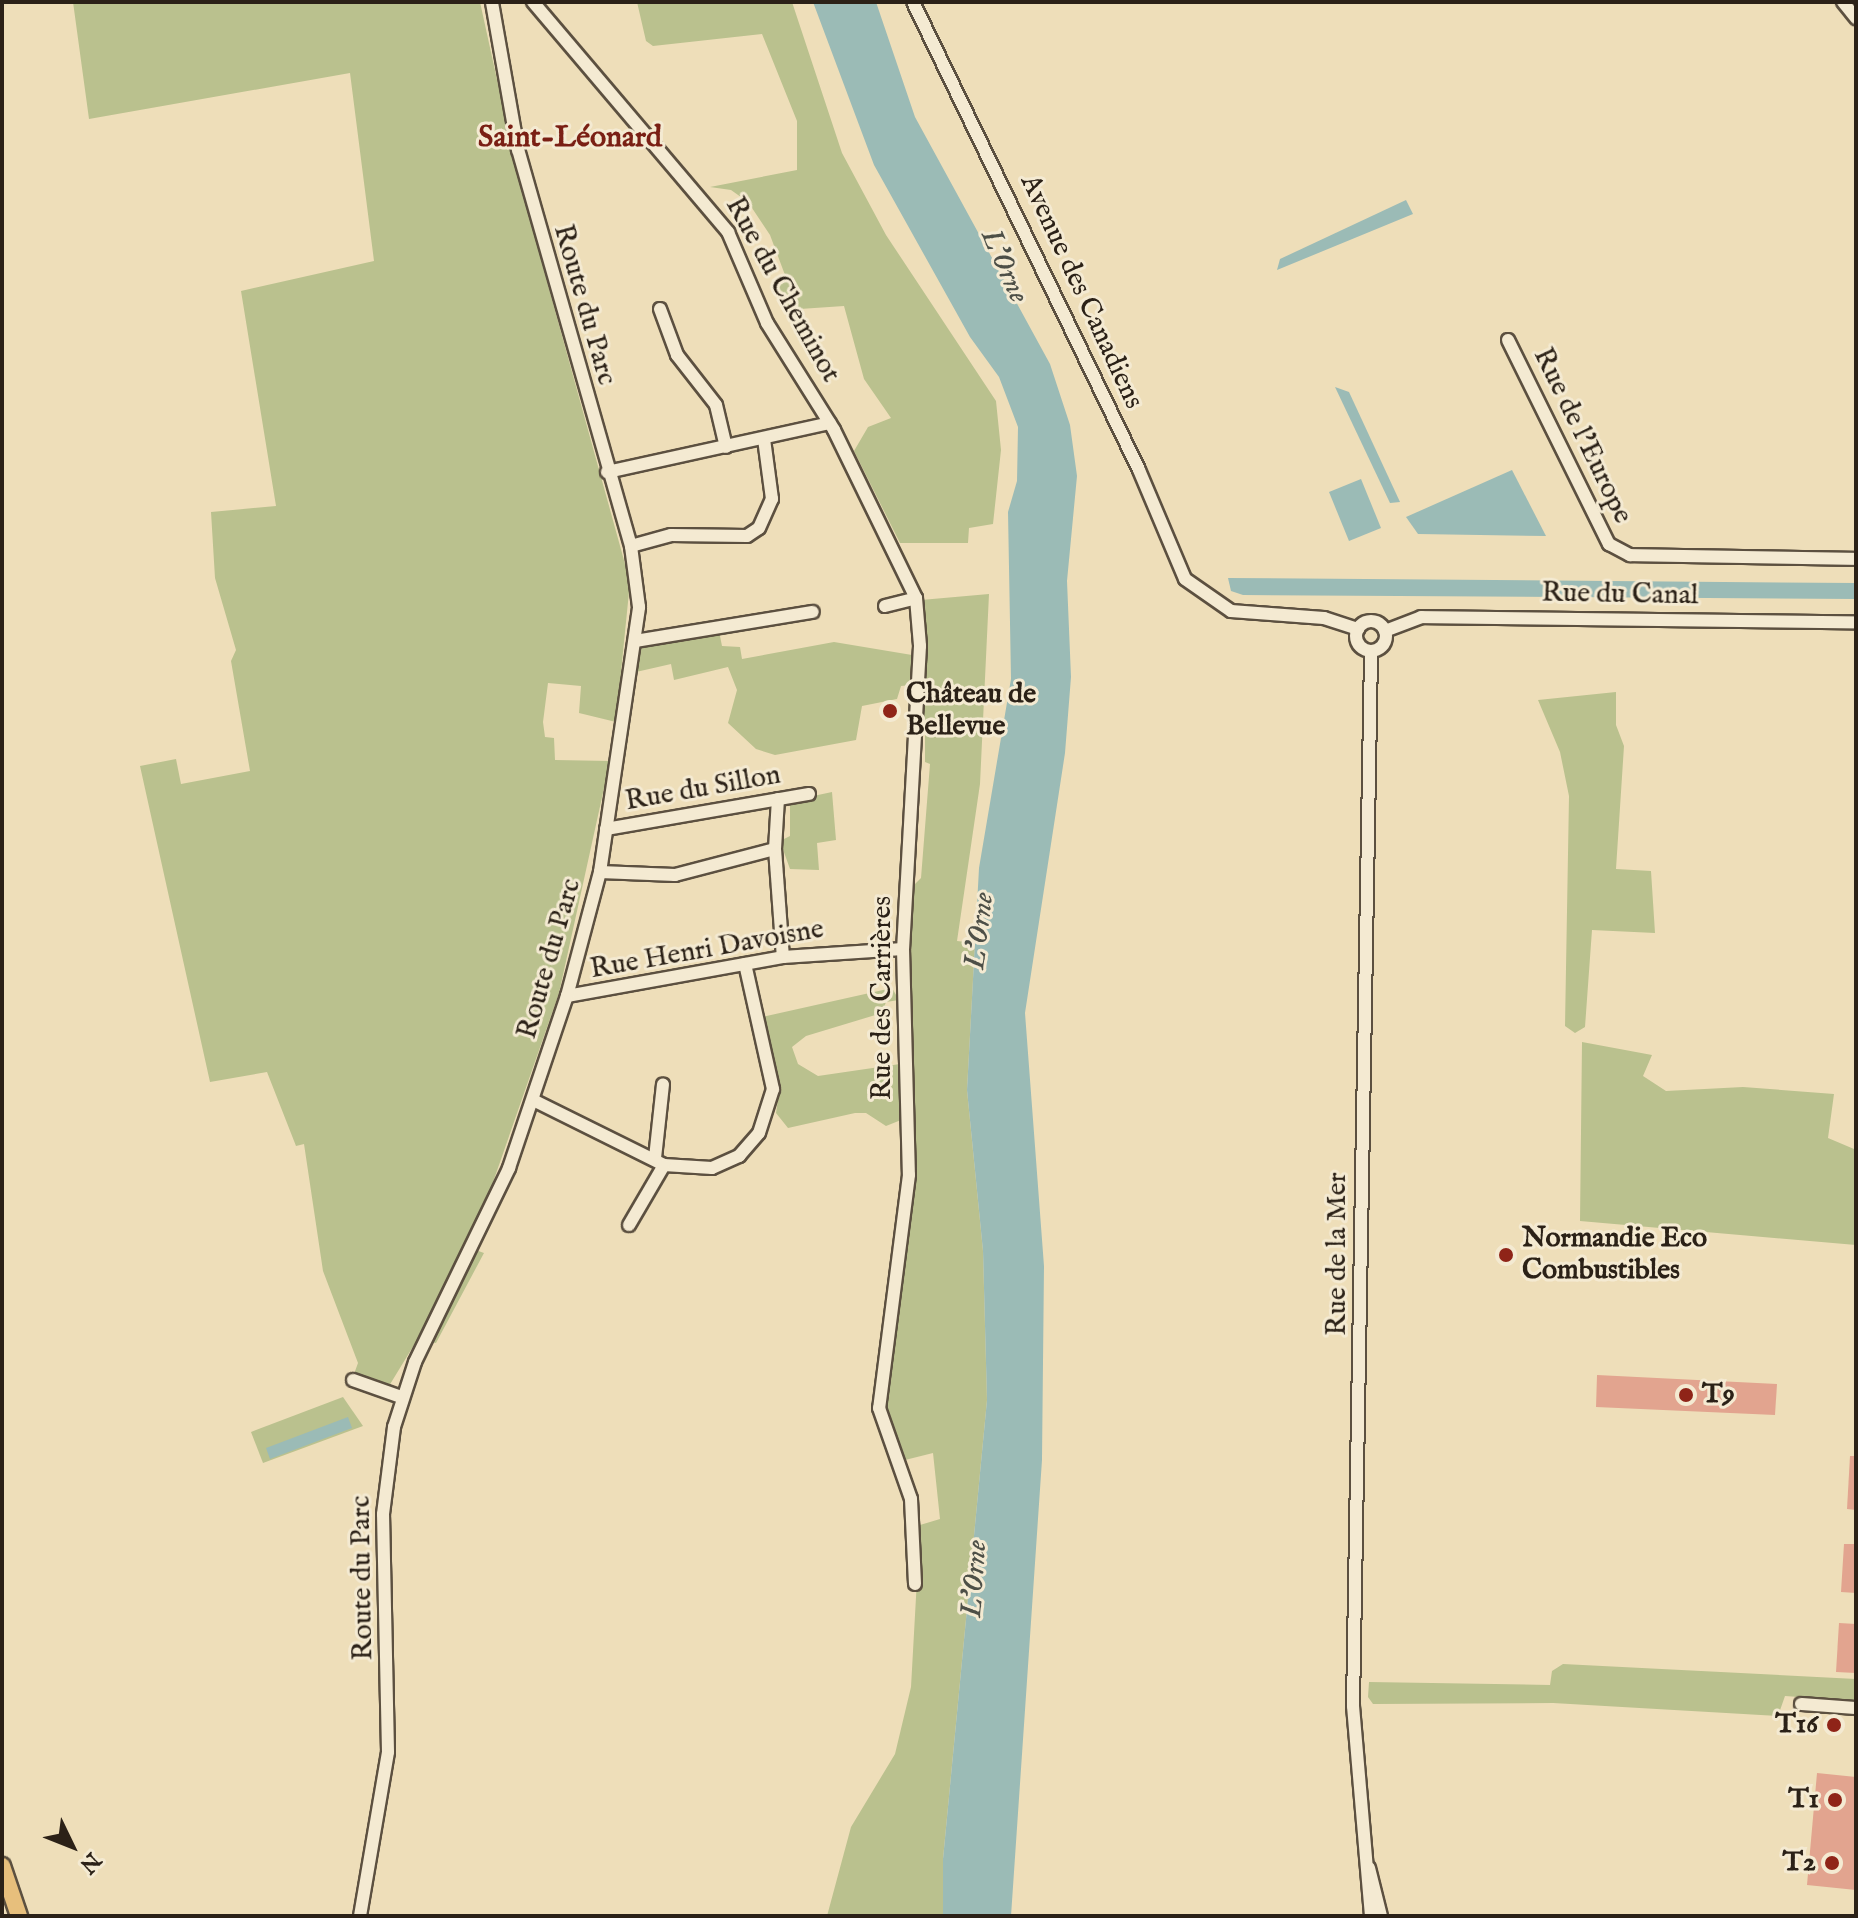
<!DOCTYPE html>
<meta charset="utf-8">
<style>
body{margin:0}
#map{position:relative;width:1858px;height:1918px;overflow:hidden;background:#eedeb9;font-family:"IM FELL English",serif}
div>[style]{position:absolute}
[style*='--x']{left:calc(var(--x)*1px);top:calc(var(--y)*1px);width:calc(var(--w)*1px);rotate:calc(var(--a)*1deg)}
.green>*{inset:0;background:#bac18e}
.water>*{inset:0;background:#9bbbb6}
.building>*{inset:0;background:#e2a48f}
.roads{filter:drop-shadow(2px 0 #5c5040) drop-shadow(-2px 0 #5c5040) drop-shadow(0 2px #5c5040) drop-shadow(0 -2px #5c5040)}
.minor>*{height:12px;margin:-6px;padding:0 6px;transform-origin:6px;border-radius:6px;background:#f4ead2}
.minor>.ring{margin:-6px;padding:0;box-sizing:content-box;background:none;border:12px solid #f4ead2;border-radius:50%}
.major>*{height:16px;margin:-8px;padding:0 8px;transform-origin:8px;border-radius:8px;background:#e7bf7c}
.dots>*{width:22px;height:22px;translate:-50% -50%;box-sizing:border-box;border:4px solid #f4ead2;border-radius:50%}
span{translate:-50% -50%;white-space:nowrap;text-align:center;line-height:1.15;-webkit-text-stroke:6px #f4ead2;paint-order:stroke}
.street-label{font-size:28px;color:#2b2117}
.poi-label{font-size:28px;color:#2b2117;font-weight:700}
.left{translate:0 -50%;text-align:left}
.right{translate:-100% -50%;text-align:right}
.neighbourhood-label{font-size:30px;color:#7a1f14;font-weight:700}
.water-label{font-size:30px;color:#4d4f47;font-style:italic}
.frame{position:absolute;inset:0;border:4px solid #2b2117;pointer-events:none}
.north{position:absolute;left:32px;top:1806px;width:80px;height:80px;-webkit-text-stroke:6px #f4ead2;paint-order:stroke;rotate:133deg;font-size:22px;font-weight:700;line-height:32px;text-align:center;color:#2b2117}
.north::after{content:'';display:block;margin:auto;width:28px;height:36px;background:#2b2117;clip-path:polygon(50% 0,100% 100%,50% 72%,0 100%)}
</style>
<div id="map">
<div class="green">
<i style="clip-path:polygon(73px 2px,480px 2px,519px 180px,630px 582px,616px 722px,579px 713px,581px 686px,548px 683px,543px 722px,545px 737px,554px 738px,555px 760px,610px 761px,559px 993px,470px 1248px,484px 1253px,436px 1343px,417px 1340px,389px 1386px,354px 1374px,358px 1363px,323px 1271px,304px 1144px,296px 1146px,267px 1072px,210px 1082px,140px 766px,176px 759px,181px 784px,250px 771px,231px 661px,236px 650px,215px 578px,211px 512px,276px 506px,241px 291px,374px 261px,350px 73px,89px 119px)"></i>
<i style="clip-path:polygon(637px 2px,792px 2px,842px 153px,886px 235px,996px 401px,1001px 450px,993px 524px,969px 528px,968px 543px,900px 543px,854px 451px,868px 427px,891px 418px,864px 379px,844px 306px,785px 310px,779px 288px,785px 275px,770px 235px,748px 202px,731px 190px,710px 187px,797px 170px,797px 121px,762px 34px,653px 46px,646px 41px)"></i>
<i style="clip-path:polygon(989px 594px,980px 784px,957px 941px,975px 943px,967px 1090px,983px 1251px,987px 1400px,943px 1859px,943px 1916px,827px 1916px,851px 1827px,895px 1754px,911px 1687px,920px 1525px,940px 1519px,933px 1453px,901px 1461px,883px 1400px,916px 1155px,908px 945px,913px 886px,921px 878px,930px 764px,925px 762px,925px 731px,917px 731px,925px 626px,921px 600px)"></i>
<i style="clip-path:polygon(719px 631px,722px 646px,740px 647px,742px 659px,834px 642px,912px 655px,911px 685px,901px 686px,897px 699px,862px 706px,856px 740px,775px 755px,756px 749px,728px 723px,737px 690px,728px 667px,674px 680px,671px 664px,636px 672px,641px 648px,649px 643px)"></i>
<i style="clip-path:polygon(1616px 692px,1616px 725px,1624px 746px,1616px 869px,1651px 871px,1655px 933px,1592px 930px,1585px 1027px,1575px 1033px,1565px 1026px,1569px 796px,1560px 752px,1538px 700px)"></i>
<i style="clip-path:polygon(832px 792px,836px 840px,817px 843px,819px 870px,790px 869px,780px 841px,790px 836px,790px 801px)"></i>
<i style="clip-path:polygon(892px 988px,899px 1000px,886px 1002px,882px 1013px,806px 1036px,792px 1047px,798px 1064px,818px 1076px,900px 1064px,901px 1120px,886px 1126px,866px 1113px,855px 1113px,788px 1128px,776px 1113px,780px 1085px,762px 1017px)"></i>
<i style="clip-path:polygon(1582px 1042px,1652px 1055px,1643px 1076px,1666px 1091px,1743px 1087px,1834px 1094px,1828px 1138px,1854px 1149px,1856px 1245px,1580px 1221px)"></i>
<i style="clip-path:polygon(343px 1397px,363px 1426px,263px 1463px,251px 1432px)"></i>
<i style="clip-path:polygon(1563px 1664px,1856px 1679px,1856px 1701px,1785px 1696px,1778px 1716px,1553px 1703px,1373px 1704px,1368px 1697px,1369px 1682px,1550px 1685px,1552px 1671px)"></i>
</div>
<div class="water">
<i style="clip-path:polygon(813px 2px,876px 2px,915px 117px,1050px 364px,1070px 425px,1077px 476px,1067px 581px,1071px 677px,1065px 753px,1025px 1013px,1044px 1266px,1042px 1460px,1011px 1916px,943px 1916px,943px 1859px,987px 1400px,983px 1251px,967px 1090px,979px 868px,1011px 679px,1008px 512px,1017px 481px,1018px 427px,999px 377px,970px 337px,874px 165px)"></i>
<i style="clip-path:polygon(1406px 200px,1413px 214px,1277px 270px,1280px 259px)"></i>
<i style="clip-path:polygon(1335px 387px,1349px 392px,1400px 502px,1390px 503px)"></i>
<i style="clip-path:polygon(1512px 470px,1546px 536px,1418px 534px,1406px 517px)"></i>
<i style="clip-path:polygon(1361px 479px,1381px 528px,1349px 541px,1329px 492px)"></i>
<i style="clip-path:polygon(1228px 578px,1856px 583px,1856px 599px,1243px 595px,1231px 591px)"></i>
<i style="clip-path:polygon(348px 1417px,352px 1428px,270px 1459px,266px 1448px)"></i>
</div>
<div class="building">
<i style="clip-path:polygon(1597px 1375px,1777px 1384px,1775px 1415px,1596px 1407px)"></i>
<i style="clip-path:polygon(1850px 1456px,1856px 1456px,1856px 1510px,1847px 1509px)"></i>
<i style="clip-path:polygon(1844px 1544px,1856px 1544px,1856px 1593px,1841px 1592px)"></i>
<i style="clip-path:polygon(1839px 1623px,1856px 1624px,1856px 1673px,1836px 1672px)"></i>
<i style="clip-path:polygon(1817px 1773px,1856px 1777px,1856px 1890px,1807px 1885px)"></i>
</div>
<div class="roads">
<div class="minor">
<i style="--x:533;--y:2;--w:302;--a:49.7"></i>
<i style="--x:728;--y:232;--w:99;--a:66.8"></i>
<i style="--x:767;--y:323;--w:126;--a:57.9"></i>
<i style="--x:834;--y:430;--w:187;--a:64"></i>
<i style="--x:916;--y:598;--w:48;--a:85.2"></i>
<i style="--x:920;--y:646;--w:303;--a:93.2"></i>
<i style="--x:903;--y:949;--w:226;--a:88.5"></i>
<i style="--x:909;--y:1175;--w:235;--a:97.3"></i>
<i style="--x:879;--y:1408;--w:96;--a:70.6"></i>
<i style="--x:911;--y:1499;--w:85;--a:87.3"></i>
<i style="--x:913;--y:2;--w:520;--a:64.22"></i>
<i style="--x:1139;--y:470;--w:118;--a:67.1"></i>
<i style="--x:1185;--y:579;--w:56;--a:34.8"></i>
<i style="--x:1231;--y:611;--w:93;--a:4.3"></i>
<i style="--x:1324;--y:618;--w:36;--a:18"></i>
<i style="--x:1843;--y:2;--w:21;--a:51"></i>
<i style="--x:660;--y:309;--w:49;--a:69.7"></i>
<i style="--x:677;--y:355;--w:63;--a:52"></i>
<i style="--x:716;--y:405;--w:43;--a:76.6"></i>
<i style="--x:1508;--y:340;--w:228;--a:63.7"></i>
<i style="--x:1609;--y:544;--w:24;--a:28"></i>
<i style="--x:1630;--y:555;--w:226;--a:1"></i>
<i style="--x:607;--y:472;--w:228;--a:-12.4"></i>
<i style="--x:631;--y:546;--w:41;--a:-15.4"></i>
<i style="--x:671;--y:535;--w:76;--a:0.8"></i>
<i style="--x:747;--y:536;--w:14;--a:-34"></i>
<i style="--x:759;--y:528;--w:32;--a:-66"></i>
<i style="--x:772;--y:499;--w:61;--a:-97.6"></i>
<i style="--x:885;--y:606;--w:32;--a:-14"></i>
<i class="ring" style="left:1356px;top:621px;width:18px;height:18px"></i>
<i style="--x:1385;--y:631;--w:39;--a:-21"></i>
<i style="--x:1421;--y:617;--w:435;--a:0.7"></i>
<i style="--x:635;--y:641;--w:180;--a:-9.3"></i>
<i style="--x:606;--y:829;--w:206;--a:-9.8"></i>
<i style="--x:775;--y:849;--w:50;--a:-86.6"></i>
<i style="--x:600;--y:872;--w:75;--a:2.3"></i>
<i style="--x:675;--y:875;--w:103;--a:-14.6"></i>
<i style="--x:775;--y:849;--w:108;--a:85.8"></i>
<i style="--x:567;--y:996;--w:219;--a:-10.2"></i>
<i style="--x:783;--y:957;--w:120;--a:-3.8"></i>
<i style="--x:533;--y:1100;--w:146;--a:26.4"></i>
<i style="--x:664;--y:1165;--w:48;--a:3.6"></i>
<i style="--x:712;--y:1168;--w:30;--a:-24"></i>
<i style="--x:739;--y:1156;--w:30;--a:-49"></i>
<i style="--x:759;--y:1133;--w:46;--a:-72.3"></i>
<i style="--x:773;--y:1089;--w:128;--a:-102.6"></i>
<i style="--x:655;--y:1158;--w:74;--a:-83.8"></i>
<i style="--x:629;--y:1225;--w:69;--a:-59.7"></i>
<i style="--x:353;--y:1380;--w:51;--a:19.5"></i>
<i style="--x:1801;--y:1704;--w:55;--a:4.2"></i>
<i style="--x:1369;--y:1868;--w:49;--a:76"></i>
<i style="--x:360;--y:1916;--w:166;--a:-80.3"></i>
<i style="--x:388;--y:1752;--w:238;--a:-91.2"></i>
<i style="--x:383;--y:1514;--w:88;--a:-82.8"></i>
<i style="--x:394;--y:1427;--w:68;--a:-72.1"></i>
<i style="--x:415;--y:1362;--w:216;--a:-64.1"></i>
<i style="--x:509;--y:1168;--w:182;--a:-71.4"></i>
<i style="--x:567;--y:996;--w:128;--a:-75.1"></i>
<i style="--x:600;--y:872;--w:268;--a:-81.6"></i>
<i style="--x:639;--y:607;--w:62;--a:-97.5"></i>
<i style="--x:631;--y:546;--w:412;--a:-105.9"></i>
<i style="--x:518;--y:150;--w:150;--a:-100"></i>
<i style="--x:1371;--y:1916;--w:211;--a:-94.9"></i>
<i style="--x:1353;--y:1706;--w:1055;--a:-89.02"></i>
</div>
<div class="major">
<i style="--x:2;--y:1866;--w:53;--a:71.2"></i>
</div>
</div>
<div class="dots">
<i style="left:890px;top:711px;background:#8f2418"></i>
<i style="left:1506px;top:1255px;background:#8f2418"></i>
<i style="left:1686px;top:1395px;background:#8f2418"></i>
<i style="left:1834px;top:1725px;background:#8f2418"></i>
<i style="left:1835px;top:1800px;background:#8f2418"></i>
<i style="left:1832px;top:1863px;background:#8f2418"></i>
</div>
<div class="street-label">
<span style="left:782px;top:290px;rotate:61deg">Rue du Cheminot</span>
<span style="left:1081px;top:292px;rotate:65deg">Avenue des Canadiens</span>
<span style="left:584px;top:305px;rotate:74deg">Route du Parc</span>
<span style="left:1582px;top:436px;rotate:64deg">Rue de l'Europe</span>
<span style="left:1620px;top:595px;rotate:1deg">Rue du Canal</span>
<span style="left:703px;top:789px;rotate:-10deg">Rue du Sillon</span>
<span style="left:707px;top:950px;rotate:-10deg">Rue Henri Davoisne</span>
<span style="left:550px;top:959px;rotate:-74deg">Route du Parc</span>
<span style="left:883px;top:998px;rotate:-90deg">Rue des Carrières</span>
<span style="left:1338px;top:1254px;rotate:-90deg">Rue de la Mer</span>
<span style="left:363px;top:1578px;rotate:-91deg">Route du Parc</span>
</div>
<div class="poi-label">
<span class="left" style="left:906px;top:711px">Château de<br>Bellevue</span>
<span class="left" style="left:1522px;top:1255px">Normandie Eco<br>Combustibles</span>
<span class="left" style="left:1702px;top:1395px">T9</span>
<span class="right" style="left:1818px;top:1725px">T16</span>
<span class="right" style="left:1819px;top:1800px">T1</span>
<span class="right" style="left:1816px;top:1863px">T2</span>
</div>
<div class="neighbourhood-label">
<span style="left:570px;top:138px">Saint-Léonard</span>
</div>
<div class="water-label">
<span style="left:1004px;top:266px;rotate:66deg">L'Orne</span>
<span style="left:980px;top:931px;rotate:-83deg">L'Orne</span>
<span style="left:975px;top:1579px;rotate:-86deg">L'Orne</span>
</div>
<div class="frame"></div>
<div class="north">N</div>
</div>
